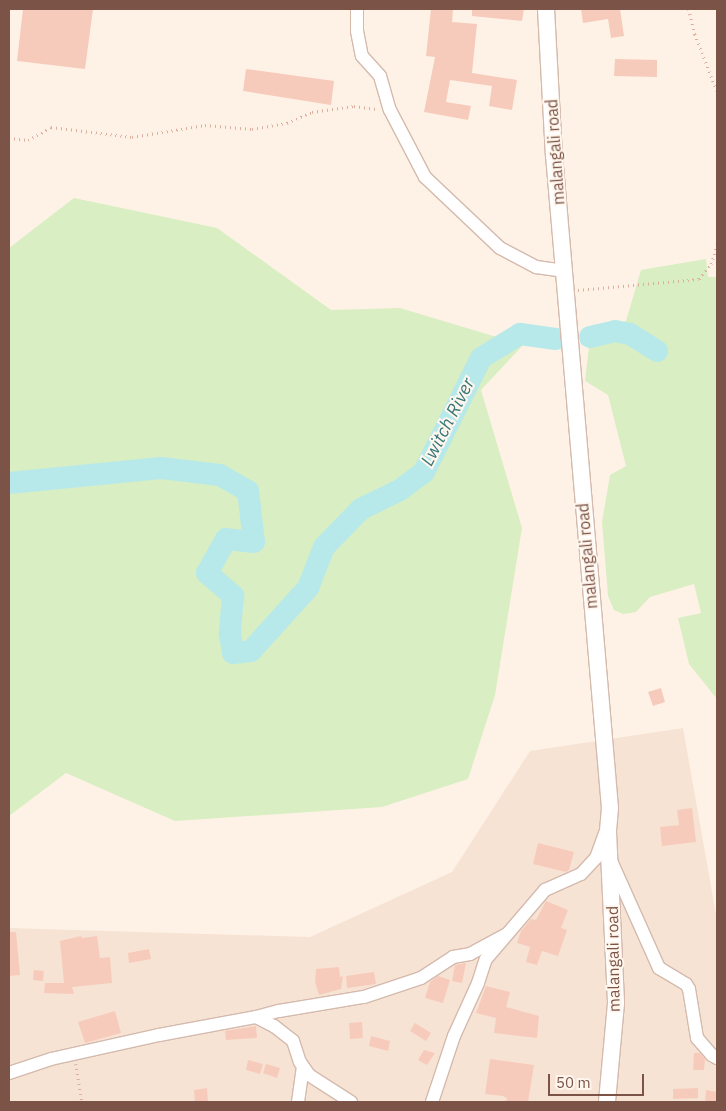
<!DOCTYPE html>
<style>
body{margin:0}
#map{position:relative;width:726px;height:1111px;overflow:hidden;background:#fef2e6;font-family:"IBM Plex Sans",sans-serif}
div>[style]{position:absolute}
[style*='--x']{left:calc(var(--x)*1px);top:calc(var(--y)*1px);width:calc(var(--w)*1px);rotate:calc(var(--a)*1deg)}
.residential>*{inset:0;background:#f7e3d4}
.green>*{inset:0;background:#d9eec2}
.river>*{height:22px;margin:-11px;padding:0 11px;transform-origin:11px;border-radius:11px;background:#b8e9ea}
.building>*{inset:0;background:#f7cbbb}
.path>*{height:2.5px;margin-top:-1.25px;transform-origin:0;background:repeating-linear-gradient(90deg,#dcae9d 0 1px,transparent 0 5px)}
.roads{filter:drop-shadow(1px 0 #d4baad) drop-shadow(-1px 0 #d4baad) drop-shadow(0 1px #d4baad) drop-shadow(0 -1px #d4baad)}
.minor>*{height:12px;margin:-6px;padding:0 6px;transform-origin:6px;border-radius:6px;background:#fff}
.tertiary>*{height:16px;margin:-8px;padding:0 8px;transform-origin:8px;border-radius:8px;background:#fff}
span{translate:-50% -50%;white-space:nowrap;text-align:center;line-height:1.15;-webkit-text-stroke:4px #fff6ee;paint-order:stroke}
.street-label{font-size:16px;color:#7b5447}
.water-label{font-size:18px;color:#36777a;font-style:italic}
.frame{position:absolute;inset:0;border:10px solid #7b5447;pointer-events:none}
.scale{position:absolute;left:548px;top:1074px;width:96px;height:22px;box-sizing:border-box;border:2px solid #7b5447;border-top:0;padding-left:6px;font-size:15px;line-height:18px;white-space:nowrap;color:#7b5447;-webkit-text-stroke:4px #fff6ee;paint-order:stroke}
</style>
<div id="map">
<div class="residential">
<i style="clip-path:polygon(683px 728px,717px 920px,717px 1102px,9px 1102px,9px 928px,310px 937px,452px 872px,530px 751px)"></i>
</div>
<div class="green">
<i style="clip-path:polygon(74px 198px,217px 228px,331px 310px,400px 308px,523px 345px,481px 390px,522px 528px,495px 695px,468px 779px,382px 807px,175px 821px,66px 773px,9px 816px,9px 248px)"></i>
<i style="clip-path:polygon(706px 259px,708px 277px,717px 277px,717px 699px,689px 664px,678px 618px,701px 613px,694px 584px,650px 597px,636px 612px,623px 614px,614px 610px,608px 596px,602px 522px,610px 475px,626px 466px,608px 395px,585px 381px,590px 337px,626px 321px,641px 270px)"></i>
</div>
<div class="river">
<i style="--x:590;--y:337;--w:26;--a:-13"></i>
<i style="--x:615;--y:331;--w:15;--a:11"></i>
<i style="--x:630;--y:334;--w:32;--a:32"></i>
<i style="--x:9;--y:483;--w:153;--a:-5.6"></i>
<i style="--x:161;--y:468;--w:59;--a:6.8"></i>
<i style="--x:220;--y:475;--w:32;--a:30"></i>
<i style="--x:248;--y:491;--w:51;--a:83.3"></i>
<i style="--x:254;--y:542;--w:28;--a:-174"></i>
<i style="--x:226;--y:539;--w:39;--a:119"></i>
<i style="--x:207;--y:573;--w:35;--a:41"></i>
<i style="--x:233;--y:596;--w:38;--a:95"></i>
<i style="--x:230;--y:634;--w:19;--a:81"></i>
<i style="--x:233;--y:653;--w:18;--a:-6"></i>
<i style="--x:251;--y:651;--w:85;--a:-47.9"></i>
<i style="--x:308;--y:588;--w:44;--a:-68.7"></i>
<i style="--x:324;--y:547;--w:53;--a:-45.8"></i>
<i style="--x:361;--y:509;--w:43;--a:-26"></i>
<i style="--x:400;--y:490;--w:30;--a:-37"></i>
<i style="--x:424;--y:472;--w:127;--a:-63.4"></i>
<i style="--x:481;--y:358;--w:46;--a:-31.6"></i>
<i style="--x:520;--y:334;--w:36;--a:8"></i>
</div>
<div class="building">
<i style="clip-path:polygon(23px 9px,93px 9px,85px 69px,17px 61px)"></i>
<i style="clip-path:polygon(431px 9px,453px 9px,452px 22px,477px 24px,472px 73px,517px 80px,512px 110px,489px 106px,492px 86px,450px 80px,446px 102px,471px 106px,468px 120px,424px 112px,435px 57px,426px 56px)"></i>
<i style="clip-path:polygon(472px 9px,524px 9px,522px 21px,472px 16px)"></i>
<i style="clip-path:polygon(581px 9px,620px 9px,624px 36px,611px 38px,608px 19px,583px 23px)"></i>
<i style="clip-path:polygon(615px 59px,657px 60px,657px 77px,614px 76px)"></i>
<i style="clip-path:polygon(246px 69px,334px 81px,331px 105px,243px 91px)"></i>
<i style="clip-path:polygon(661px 688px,665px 702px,653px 706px,648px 692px)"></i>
<i style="clip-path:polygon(692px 808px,696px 842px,662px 846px,660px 827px,679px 825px,677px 810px)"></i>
<i style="clip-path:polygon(538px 843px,574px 852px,569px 870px,566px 872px,533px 864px)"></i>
<i style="clip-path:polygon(546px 901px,568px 910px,561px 928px,567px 930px,558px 956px,542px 951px,537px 965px,526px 962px,530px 947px,517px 943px,521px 931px,531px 919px,536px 920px)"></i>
<i style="clip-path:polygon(9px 932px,16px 932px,20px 975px,9px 976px)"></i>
<i style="clip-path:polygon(81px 936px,82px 938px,97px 936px,100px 958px,110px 957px,112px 983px,72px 987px,74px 994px,44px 993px,45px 983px,64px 983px,60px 941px)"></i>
<i style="clip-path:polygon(149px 949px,151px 959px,129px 963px,128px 953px)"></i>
<i style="clip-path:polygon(466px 963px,462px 983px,452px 981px,455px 965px)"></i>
<i style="clip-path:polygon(339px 967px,340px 977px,343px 976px,341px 989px,319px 995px,315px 982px,316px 969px)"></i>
<i style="clip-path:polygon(34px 970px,44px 971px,43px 981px,33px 980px)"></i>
<i style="clip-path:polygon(374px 972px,376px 984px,347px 988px,346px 976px)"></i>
<i style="clip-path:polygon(438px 976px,450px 980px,443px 1003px,425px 998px,430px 982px)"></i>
<i style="clip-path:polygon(486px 986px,510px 992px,506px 1007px,539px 1016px,537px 1038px,494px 1033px,496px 1018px,476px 1013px)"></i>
<i style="clip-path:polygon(115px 1011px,121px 1033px,85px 1043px,78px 1022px)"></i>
<i style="clip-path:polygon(362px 1022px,363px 1038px,350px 1039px,349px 1023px)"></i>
<i style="clip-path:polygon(415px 1023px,431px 1033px,426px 1041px,410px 1031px)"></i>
<i style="clip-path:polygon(256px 1026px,257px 1038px,226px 1040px,225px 1031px)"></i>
<i style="clip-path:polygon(371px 1036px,390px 1041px,388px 1051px,369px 1046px)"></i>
<i style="clip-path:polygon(424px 1050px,435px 1053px,427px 1065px,418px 1060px)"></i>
<i style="clip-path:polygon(694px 1053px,700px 1053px,705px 1059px,704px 1070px,693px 1070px)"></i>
<i style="clip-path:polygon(490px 1059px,534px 1065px,528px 1102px,506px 1102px,507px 1098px,503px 1096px,485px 1094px)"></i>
<i style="clip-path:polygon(248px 1060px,263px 1064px,260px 1074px,246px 1070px)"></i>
<i style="clip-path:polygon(266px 1064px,280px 1068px,277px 1078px,263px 1073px)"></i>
<i style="clip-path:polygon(207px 1088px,208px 1102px,195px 1102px,194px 1090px)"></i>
<i style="clip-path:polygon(698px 1088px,698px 1098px,673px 1099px,673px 1089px)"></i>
<i style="clip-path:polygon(706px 1090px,717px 1092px,717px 1102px,705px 1102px)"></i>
</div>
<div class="path">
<i style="--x:689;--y:9;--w:26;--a:77"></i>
<i style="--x:695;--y:34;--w:61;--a:68.9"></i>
<i style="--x:9;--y:138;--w:19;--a:6"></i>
<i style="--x:28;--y:140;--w:26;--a:-29"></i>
<i style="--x:51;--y:127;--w:82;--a:7"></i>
<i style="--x:132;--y:137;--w:74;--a:-9.3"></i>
<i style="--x:205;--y:125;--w:47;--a:4.9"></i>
<i style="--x:252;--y:129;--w:36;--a:-10"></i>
<i style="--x:287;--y:123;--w:27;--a:-24"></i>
<i style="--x:312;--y:112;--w:42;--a:-8.1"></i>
<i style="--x:354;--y:106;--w:22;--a:8"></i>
<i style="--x:578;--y:290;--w:121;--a:-5.2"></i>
<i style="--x:699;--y:279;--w:19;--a:-51"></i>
<i style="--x:711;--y:264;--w:21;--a:-73"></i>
<i style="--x:76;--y:1064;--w:38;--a:81"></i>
</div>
<div class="roads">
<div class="minor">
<i style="--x:357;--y:9;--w:22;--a:90"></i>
<i style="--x:357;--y:31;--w:25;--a:79"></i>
<i style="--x:362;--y:56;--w:27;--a:48"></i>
<i style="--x:380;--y:76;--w:35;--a:74"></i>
<i style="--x:390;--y:110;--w:76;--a:62.4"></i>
<i style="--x:425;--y:177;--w:103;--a:43.4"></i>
<i style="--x:500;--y:248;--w:41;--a:27.8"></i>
<i style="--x:536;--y:267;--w:29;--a:8"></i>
<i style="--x:612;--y:863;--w:115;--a:65.9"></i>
<i style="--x:659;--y:968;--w:31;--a:31"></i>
<i style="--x:686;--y:984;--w:6;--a:59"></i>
<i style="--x:689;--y:989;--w:50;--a:80.7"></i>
<i style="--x:697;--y:1038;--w:23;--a:49"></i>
<i style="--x:712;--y:1055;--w:6;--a:31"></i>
<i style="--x:256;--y:1017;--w:20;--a:27"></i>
<i style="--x:274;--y:1026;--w:24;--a:38"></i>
<i style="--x:293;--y:1041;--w:22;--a:72"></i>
<i style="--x:300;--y:1062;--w:16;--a:55"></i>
<i style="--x:309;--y:1075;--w:50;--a:32.7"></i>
<i style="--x:9;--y:1073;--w:44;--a:-18.4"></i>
<i style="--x:51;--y:1059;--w:111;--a:-12.5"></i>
<i style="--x:159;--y:1035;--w:99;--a:-10.5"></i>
<i style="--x:256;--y:1017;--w:24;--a:-15"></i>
<i style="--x:279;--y:1011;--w:86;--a:-9.4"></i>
<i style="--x:364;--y:997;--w:60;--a:-18.4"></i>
<i style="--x:421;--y:978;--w:38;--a:-33"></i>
<i style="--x:453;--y:957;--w:17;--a:-10"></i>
<i style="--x:470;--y:954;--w:42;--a:-28.4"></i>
<i style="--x:298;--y:1102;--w:35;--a:-82"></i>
<i style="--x:432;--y:1102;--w:70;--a:-71.6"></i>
<i style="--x:454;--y:1036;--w:58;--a:-65.6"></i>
<i style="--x:478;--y:983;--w:25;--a:-72"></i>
<i style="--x:486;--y:959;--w:91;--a:-49.5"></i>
<i style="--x:545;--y:890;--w:39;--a:-24"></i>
<i style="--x:581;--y:874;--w:22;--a:-47"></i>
<i style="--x:596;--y:858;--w:27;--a:-70"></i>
</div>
<div class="tertiary">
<i style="--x:546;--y:9;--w:146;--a:86.9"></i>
<i style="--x:554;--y:155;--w:655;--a:85.1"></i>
<i style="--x:610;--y:808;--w:24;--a:95"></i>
<i style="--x:608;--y:832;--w:171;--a:87.3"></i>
<i style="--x:616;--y:1003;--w:99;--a:95.2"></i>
</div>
</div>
<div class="street-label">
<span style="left:555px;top:152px;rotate:-94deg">malangali road</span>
<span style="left:587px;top:556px;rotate:-95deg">malangali road</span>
<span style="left:613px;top:959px;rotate:-91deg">malangali road</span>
</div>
<div class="water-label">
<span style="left:448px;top:422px;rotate:-63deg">Lwitch River</span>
</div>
<div class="frame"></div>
<div class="scale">50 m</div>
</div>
